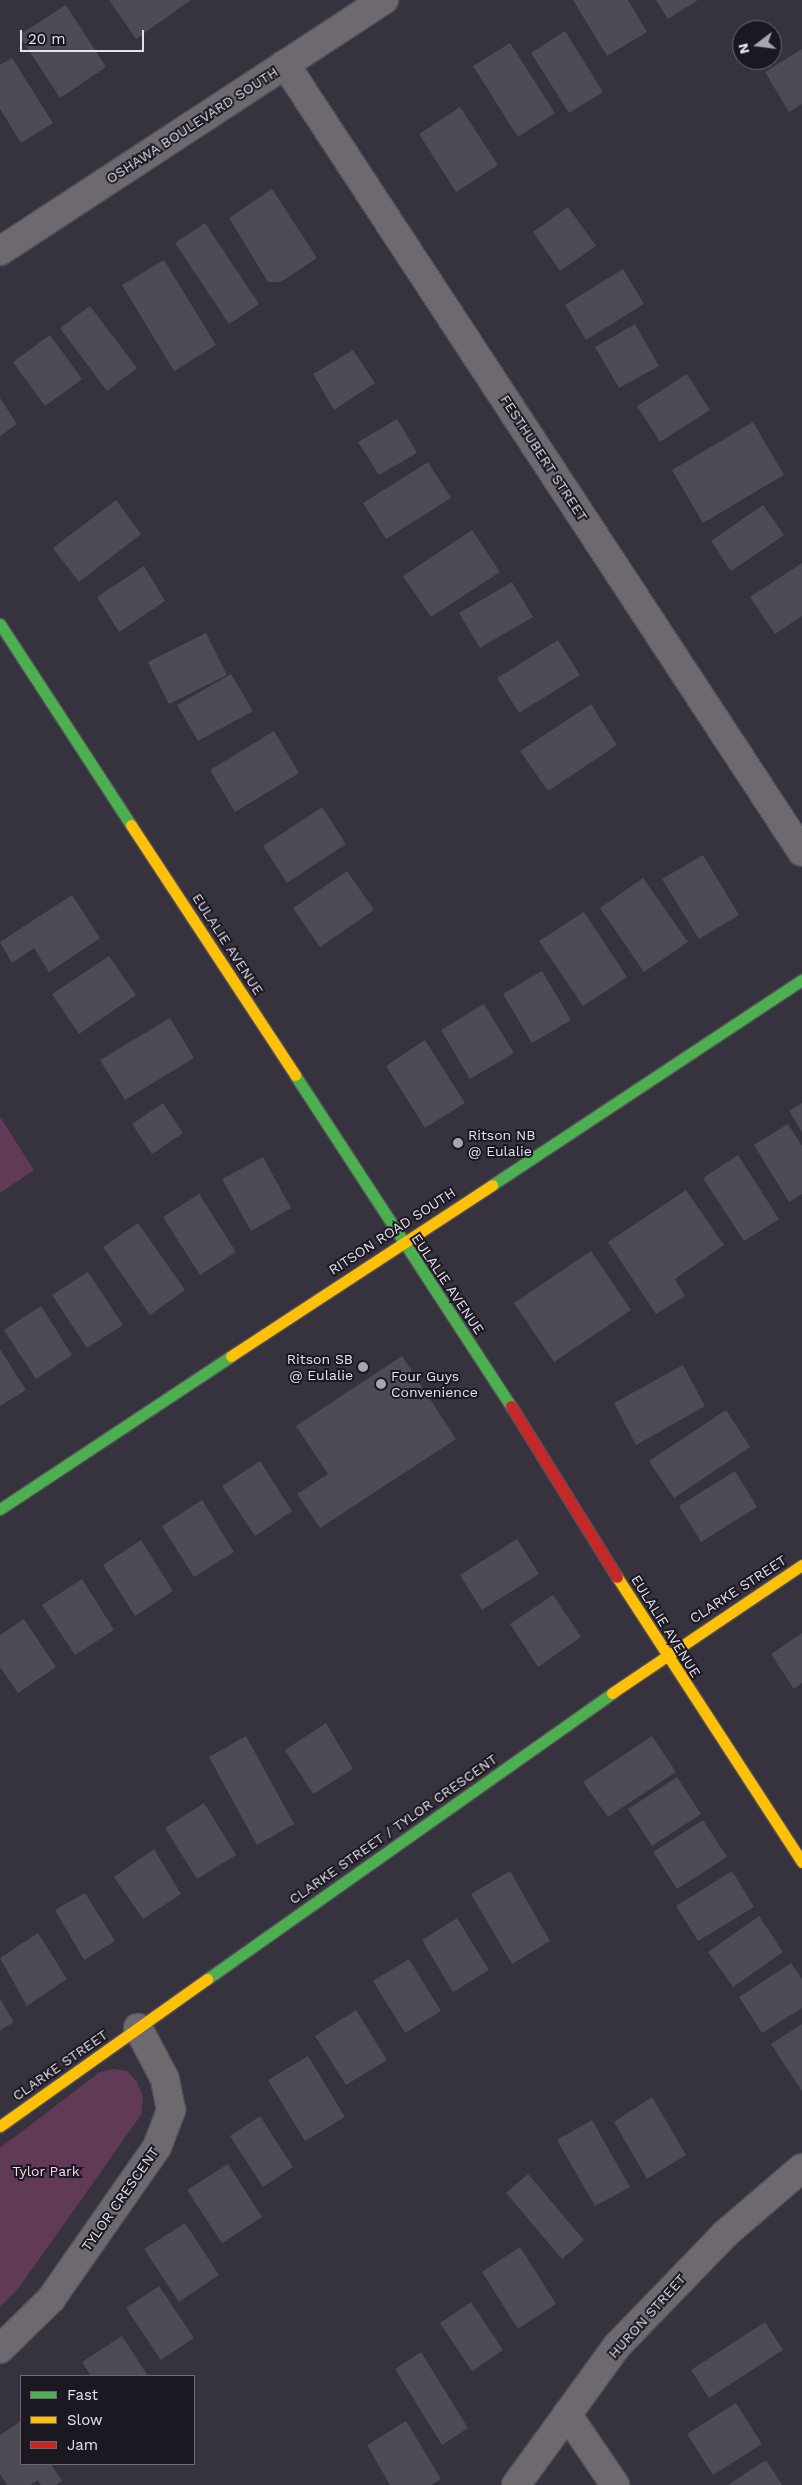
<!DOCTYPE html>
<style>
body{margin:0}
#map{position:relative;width:802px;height:2485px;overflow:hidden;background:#37333e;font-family:"Work Sans",sans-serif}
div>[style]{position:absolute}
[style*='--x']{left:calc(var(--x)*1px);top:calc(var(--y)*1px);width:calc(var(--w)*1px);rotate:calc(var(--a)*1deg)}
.green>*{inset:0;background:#613a57}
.building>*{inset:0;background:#4d4b54}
.roads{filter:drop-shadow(1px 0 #545059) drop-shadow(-1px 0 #545059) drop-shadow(0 1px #545059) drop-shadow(0 -1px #545059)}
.street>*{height:28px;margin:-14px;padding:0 14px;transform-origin:14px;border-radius:14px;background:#6d696e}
.fast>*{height:11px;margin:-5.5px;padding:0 5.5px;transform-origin:5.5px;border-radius:5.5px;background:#4caf50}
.slow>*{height:11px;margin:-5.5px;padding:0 5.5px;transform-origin:5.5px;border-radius:5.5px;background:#ffc107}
.jam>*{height:11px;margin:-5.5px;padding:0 5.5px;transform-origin:5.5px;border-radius:5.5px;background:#c62828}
.dots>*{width:14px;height:14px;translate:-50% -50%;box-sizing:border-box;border:2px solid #1c1822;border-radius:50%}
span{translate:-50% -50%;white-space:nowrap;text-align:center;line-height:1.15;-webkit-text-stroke:4px #1c1822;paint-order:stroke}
.street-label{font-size:14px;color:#e6e1ef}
.poi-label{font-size:14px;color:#e6e1ef}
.left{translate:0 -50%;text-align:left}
.right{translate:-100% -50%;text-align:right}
.park-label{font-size:14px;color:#fad4ed}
.legend{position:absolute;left:20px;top:2375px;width:175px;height:90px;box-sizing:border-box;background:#1c1822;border:1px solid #6d6874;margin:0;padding:6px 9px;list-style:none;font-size:15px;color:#e6e1ef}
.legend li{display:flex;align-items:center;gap:10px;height:25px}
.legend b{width:25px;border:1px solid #6d6874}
.north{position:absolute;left:732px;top:20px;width:50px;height:50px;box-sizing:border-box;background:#1c1822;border:1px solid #6d6874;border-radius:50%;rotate:255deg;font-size:14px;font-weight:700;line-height:20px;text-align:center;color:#e6e1ef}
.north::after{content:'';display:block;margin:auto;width:18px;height:22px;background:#a9a4b1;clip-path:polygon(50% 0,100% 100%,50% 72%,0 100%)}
.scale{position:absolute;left:20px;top:30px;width:124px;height:22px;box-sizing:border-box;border:2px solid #e6e1ef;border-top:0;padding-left:6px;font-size:15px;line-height:18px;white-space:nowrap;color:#e6e1ef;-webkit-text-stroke:4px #1c1822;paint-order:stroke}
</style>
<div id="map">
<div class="green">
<i style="clip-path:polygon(0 1117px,34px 1170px,0 1193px)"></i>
<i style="clip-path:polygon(113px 2069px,127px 2071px,137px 2082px,143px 2097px,141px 2115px,18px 2289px,0 2307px,0 2148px,100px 2072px)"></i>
</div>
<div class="building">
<i style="clip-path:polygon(109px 0,191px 0,136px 39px)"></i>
<i style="clip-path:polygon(573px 0,628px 0,647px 32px,607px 56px)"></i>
<i style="clip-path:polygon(656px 0,698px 0,668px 19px)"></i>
<i style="clip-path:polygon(66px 5px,106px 67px,60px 98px,19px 35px)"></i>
<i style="clip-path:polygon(565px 31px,603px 92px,569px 113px,531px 53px)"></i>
<i style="clip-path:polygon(510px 43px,555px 113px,518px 137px,473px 66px)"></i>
<i style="clip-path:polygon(802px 49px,802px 104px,789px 112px,765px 72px)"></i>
<i style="clip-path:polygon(12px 58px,53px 123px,21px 143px,0 109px,0 65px)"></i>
<i style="clip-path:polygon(460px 107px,498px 165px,456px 192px,419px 134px)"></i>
<i style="clip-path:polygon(272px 189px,317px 258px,281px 282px,268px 282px,229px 218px)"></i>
<i style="clip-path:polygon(568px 207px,596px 246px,560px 271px,533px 232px)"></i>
<i style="clip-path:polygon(205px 223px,259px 304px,229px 324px,175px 243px)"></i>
<i style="clip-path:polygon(164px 260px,216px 345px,174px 371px,122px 285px)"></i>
<i style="clip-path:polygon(623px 269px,644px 304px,586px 340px,565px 305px)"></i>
<i style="clip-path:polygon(90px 306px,137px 368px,107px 391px,60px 328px)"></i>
<i style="clip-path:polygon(635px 324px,659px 366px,619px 388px,595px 347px)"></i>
<i style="clip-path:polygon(50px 335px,82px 379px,45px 406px,13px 362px)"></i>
<i style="clip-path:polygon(353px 350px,375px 383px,334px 410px,313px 374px)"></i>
<i style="clip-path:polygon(687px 374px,710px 410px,660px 442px,637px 406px)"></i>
<i style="clip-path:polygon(0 398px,17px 424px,0 436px)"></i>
<i style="clip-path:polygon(397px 419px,417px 453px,379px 475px,358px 442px)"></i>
<i style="clip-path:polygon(753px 422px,784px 475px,703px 523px,672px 470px)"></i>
<i style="clip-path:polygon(428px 462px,451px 498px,386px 539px,363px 503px)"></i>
<i style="clip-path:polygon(116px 500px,141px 534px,79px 582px,53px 548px)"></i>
<i style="clip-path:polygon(763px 505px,784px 535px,731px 571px,711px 541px)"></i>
<i style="clip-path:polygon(472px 530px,500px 572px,431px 617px,403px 576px)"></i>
<i style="clip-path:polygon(802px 563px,802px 616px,775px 634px,750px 597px)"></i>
<i style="clip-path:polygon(144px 566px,165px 601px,119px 632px,97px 597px)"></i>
<i style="clip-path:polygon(512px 582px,533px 617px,480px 648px,459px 613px)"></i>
<i style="clip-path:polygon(206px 633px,227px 675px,169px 704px,148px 662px)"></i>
<i style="clip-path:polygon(558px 640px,580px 675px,519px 713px,497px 678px)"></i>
<i style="clip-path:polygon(231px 674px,253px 711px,198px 741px,177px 705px)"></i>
<i style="clip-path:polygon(591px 704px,617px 745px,548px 791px,520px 751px)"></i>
<i style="clip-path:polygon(274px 731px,299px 773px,235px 812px,210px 770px)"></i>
<i style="clip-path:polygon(322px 807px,346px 844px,287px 883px,263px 846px)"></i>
<i style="clip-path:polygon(703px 855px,739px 915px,699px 939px,662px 879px)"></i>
<i style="clip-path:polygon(347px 871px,374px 910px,320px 947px,293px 908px)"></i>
<i style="clip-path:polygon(643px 878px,688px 942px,644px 972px,600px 908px)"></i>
<i style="clip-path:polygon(72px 895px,100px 938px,49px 972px,34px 948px,12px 963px,0 942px)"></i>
<i style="clip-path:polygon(584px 912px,627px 977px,583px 1006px,539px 941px)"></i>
<i style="clip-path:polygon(109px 956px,136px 995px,79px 1034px,52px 994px)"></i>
<i style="clip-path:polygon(542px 971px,571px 1020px,532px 1043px,503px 994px)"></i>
<i style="clip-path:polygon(484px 1004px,514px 1053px,470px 1079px,441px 1030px)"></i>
<i style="clip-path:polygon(170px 1018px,194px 1058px,125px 1100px,100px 1060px)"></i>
<i style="clip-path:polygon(425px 1040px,465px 1103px,425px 1128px,386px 1066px)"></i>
<i style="clip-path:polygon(163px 1103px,183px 1133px,152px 1154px,132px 1124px)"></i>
<i style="clip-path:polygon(802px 1103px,802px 1132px,789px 1111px)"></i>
<i style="clip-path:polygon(788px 1124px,802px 1146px,802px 1194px,789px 1202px,754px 1145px)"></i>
<i style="clip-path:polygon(738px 1155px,779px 1219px,744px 1241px,703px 1178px)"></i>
<i style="clip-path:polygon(263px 1157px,291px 1208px,251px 1231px,222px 1179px)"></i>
<i style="clip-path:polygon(686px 1190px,724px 1245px,675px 1279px,685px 1296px,656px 1314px,608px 1242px)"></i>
<i style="clip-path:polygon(199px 1194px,236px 1252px,200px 1275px,163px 1217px)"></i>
<i style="clip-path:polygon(138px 1223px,185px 1290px,150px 1315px,103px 1247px)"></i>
<i style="clip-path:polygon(591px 1251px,631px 1310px,554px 1362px,514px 1303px)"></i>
<i style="clip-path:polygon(88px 1272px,123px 1325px,87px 1348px,52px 1295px)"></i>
<i style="clip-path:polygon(41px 1306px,72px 1355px,36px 1379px,4px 1330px)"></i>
<i style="clip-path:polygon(0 1349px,26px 1390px,0 1406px)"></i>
<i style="clip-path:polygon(402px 1356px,456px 1439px,320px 1528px,297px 1494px,328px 1474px,296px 1426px)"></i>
<i style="clip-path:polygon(683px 1365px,705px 1406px,636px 1445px,614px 1403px)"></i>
<i style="clip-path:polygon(726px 1410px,750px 1447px,674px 1498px,649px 1461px)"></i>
<i style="clip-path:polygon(260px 1461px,292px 1511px,255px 1536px,222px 1486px)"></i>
<i style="clip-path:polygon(735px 1471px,757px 1507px,701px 1542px,679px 1506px)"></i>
<i style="clip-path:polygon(202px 1500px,234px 1552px,194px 1577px,162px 1526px)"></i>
<i style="clip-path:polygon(517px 1539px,539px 1574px,482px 1610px,460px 1575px)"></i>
<i style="clip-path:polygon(141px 1540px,173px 1591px,135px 1616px,103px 1565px)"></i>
<i style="clip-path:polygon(82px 1579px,114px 1630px,75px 1655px,42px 1605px)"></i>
<i style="clip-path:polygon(553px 1595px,581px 1637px,538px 1667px,510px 1624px)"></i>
<i style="clip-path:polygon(24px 1619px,56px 1667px,18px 1693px,0 1667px,0 1635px)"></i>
<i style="clip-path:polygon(802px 1633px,802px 1683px,794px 1689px,771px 1654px)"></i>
<i style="clip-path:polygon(326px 1723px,353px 1769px,313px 1794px,285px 1750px)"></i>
<i style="clip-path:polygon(246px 1736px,294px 1824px,257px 1845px,209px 1757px)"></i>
<i style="clip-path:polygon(652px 1736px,676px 1772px,608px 1817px,583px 1782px)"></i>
<i style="clip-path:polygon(677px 1777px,701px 1814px,652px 1846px,628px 1809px)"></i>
<i style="clip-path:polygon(204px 1803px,236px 1855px,197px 1879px,165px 1828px)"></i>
<i style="clip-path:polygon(703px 1820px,727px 1857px,677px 1889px,653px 1852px)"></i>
<i style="clip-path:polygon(154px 1849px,181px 1894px,143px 1919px,114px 1877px)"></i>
<i style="clip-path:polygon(510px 1871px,550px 1941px,512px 1964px,471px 1894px)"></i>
<i style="clip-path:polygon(732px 1871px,754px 1907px,698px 1941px,676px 1906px)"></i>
<i style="clip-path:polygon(85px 1893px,115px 1941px,84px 1960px,55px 1910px)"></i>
<i style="clip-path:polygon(759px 1916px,783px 1952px,733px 1987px,708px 1952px)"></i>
<i style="clip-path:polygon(457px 1918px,489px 1970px,453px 1992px,422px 1940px)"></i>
<i style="clip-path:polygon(38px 1933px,67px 1979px,27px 2006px,0 1958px)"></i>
<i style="clip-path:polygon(409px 1959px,441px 2011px,405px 2033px,373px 1981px)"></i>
<i style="clip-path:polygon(791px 1963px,802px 1979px,802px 2008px,762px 2033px,739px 1997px)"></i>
<i style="clip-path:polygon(0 1999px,14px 2022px,0 2030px)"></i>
<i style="clip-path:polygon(356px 2010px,387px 2060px,346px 2085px,315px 2036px)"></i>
<i style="clip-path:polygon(802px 2024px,802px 2091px,771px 2044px)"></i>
<i style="clip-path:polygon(308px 2056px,345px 2117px,305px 2141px,268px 2080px)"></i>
<i style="clip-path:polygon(652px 2097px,686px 2155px,647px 2179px,614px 2122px)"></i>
<i style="clip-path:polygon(260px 2116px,293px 2167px,263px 2187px,230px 2136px)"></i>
<i style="clip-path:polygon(592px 2120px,630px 2187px,595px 2206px,557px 2140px)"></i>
<i style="clip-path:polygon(228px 2164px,262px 2217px,222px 2243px,187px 2190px)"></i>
<i style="clip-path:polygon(528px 2174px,584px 2240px,562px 2259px,506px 2193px)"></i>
<i style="clip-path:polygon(185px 2223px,219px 2275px,179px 2302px,144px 2249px)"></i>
<i style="clip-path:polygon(520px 2247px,556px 2304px,518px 2329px,482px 2272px)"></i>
<i style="clip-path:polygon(159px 2286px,194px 2338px,161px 2360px,126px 2308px)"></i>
<i style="clip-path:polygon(471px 2302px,503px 2350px,472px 2371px,440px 2323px)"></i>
<i style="clip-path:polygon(765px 2322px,783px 2350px,709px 2398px,691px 2370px)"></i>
<i style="clip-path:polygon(122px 2336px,148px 2376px,91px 2376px,82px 2362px)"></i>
<i style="clip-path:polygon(421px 2352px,468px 2428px,442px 2445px,395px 2369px)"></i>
<i style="clip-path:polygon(736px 2403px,762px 2444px,713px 2475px,687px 2434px)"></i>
<i style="clip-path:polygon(21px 2421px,21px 2464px,51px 2464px,62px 2481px,56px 2485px,41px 2485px,38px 2480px,30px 2485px,7px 2485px,0 2474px,0 2435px)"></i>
<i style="clip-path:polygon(406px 2421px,441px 2479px,431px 2485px,390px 2485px,367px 2445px)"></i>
<i style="clip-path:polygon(766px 2460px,782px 2485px,728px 2485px)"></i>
</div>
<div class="roads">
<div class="street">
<i style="--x:285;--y:64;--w:942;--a:56.73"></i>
<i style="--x:0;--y:251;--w:459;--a:-33.2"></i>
<i style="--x:0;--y:2349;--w:71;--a:-44.4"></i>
<i style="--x:51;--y:2299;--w:185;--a:-55.1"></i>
<i style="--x:157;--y:2147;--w:40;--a:-69"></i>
<i style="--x:171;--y:2110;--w:10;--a:-101"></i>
<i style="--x:169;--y:2100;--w:21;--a:-101"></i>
<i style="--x:165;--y:2079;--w:58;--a:-117.9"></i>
<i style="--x:567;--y:2414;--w:86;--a:55.9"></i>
<i style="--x:516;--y:2485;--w:172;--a:-54"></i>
<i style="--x:617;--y:2346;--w:156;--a:-46"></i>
<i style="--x:725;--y:2234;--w:101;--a:-40.6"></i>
</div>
<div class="fast">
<i style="--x:0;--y:624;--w:240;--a:56.9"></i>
<i style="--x:295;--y:1075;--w:395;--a:56.9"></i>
<i style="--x:492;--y:1185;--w:372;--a:-33.5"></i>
<i style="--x:0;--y:1509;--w:277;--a:-33.5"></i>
<i style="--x:207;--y:1979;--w:496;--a:-35.2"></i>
</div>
<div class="slow">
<i style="--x:131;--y:825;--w:299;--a:56.7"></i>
<i style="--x:231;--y:1356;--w:312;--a:-33.2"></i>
<i style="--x:617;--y:1577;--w:340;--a:57"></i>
<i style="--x:612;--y:1693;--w:229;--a:-34"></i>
<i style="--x:0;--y:2126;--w:254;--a:-35.4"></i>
</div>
<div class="jam">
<i style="--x:511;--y:1406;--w:201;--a:58.2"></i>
</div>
</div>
<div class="dots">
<i style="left:458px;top:1143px;background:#a9a4b1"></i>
<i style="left:363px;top:1367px;background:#a9a4b1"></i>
<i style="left:381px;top:1384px;background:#a9a4b1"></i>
</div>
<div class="street-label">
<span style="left:192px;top:125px;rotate:-33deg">OSHAWA BOULEVARD SOUTH</span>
<span style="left:544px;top:458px;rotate:57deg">FESTHUBERT STREET</span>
<span style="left:228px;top:944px;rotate:57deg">EULALIE AVENUE</span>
<span style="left:392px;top:1231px;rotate:-33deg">RITSON ROAD SOUTH</span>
<span style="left:448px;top:1284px;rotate:56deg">EULALIE AVENUE</span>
<span style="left:738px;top:1589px;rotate:-33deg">CLARKE STREET</span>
<span style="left:666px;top:1626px;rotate:58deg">EULALIE AVENUE</span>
<span style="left:393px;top:1829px;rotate:-35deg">CLARKE STREET / TYLOR CRESCENT</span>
<span style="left:60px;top:2065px;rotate:-35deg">CLARKE STREET</span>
<span style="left:120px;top:2199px;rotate:-55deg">TYLOR CRESCENT</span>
<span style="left:647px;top:2316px;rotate:-48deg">HURON STREET</span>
</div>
<div class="poi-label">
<span class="left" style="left:468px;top:1143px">Ritson NB<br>@ Eulalie</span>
<span class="right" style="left:353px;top:1367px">Ritson SB<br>@ Eulalie</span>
<span class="left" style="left:391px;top:1384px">Four Guys<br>Convenience</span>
</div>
<div class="park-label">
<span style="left:46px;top:2171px">Tylor Park</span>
</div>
<ul class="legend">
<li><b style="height:6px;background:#4caf50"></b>Fast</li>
<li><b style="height:6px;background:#ffc107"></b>Slow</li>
<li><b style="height:6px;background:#c62828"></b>Jam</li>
</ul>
<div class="north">N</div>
<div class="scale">20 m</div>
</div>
